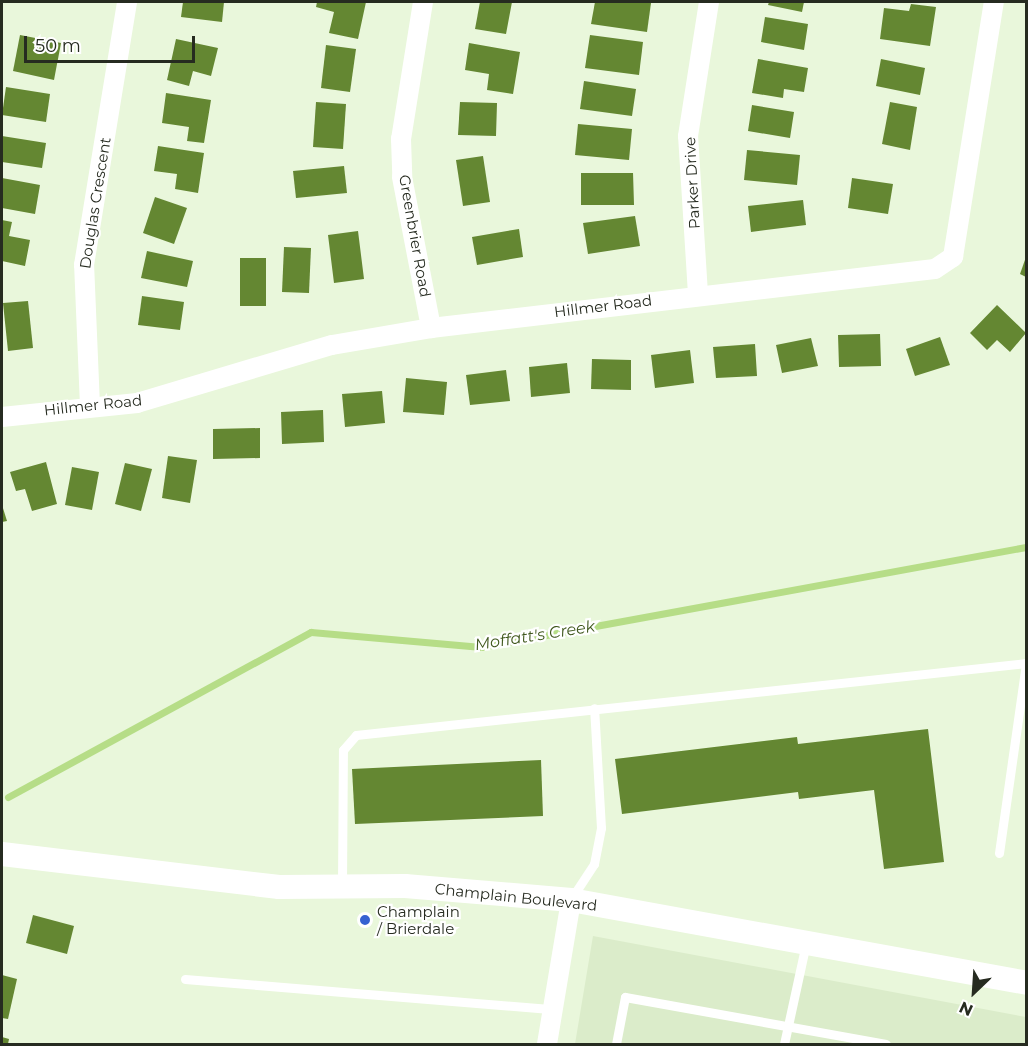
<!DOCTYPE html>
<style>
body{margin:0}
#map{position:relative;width:1028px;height:1046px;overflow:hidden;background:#e9f7db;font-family:Montserrat,sans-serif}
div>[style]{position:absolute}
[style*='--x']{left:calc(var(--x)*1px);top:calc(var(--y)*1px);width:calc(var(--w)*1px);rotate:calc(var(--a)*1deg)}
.built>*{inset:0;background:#dbecca}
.stream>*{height:7px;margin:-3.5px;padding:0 3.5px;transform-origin:3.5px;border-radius:3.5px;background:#b6dd87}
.building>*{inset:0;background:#648732}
.service>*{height:9px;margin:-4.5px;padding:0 4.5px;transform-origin:4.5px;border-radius:4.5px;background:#fff}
.minor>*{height:20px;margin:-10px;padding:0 10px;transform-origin:10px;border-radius:10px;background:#fff}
.tertiary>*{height:24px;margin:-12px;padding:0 12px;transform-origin:12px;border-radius:12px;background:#fff}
.dots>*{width:16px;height:16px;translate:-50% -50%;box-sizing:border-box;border:3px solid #fff;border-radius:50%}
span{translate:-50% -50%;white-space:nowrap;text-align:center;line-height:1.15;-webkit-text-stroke:4.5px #fff;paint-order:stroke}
.street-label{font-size:15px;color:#262b20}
.poi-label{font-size:15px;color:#262b20}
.left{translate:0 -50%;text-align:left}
.water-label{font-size:16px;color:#3f571c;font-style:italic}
.frame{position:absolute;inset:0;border:3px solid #262b20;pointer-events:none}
.north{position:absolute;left:944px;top:962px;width:60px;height:60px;-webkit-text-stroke:4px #fff;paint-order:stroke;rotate:205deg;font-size:16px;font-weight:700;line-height:24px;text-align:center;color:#262b20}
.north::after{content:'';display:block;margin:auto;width:21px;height:27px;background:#262b20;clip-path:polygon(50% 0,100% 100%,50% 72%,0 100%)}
.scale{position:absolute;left:24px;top:36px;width:171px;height:27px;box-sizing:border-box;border:3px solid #262b20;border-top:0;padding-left:8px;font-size:18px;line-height:21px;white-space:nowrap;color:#262b20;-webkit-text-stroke:4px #fff;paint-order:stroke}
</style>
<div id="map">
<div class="built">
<i style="clip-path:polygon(593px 936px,1026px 1017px,1026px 1044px,575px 1044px)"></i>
</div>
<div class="stream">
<i style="--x:8;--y:797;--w:345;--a:-28.6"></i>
<i style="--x:311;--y:632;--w:171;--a:5"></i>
<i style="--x:481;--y:647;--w:554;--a:-10.4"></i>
</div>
<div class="building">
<i style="clip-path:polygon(183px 2px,224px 2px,222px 22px,181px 17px)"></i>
<i style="clip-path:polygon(317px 2px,366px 2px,358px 39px,329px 33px,334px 12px,316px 7px)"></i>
<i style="clip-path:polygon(480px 2px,512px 2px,506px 34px,475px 29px)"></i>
<i style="clip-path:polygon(595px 2px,651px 3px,647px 32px,591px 24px)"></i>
<i style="clip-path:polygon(769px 2px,804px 2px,802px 12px,768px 5px)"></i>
<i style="clip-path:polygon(911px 4px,936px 7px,930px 46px,880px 39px,884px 8px,909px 11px)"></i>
<i style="clip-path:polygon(765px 17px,808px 24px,804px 50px,761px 42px)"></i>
<i style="clip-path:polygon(20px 35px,61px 43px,54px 80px,13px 71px)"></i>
<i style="clip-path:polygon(590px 35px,643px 42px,639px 75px,585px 68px)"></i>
<i style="clip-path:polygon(176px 39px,218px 48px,211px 76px,193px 71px,189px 86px,167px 80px)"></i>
<i style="clip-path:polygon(469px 43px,520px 52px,513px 94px,487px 90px,489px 74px,465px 70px)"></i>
<i style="clip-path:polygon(326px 45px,356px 49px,350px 92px,321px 88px)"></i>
<i style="clip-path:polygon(758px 59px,808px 68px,804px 92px,784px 89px,783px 98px,752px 93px)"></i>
<i style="clip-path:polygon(881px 59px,925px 68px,920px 95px,876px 86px)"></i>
<i style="clip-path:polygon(584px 81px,636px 89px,632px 116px,580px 109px)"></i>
<i style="clip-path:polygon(6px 87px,50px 94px,46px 122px,2px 115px)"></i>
<i style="clip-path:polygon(166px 93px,211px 100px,204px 143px,187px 141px,189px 127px,162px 123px)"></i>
<i style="clip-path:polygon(316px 102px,346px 104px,343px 149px,313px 147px)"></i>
<i style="clip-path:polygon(460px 102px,497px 103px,496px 136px,458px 135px)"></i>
<i style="clip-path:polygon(890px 102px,917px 107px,910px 150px,882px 144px)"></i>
<i style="clip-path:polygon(752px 105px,794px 112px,790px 138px,748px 131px)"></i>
<i style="clip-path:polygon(578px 124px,632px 129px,629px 160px,575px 155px)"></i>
<i style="clip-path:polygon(2px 136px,46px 143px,42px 168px,2px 162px)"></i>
<i style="clip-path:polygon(158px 146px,204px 153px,198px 193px,175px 189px,177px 174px,154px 171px)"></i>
<i style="clip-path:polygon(747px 150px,800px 155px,797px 185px,744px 180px)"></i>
<i style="clip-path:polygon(483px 156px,490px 202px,463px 206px,456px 160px)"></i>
<i style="clip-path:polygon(344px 166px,347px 193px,296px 198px,293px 171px)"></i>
<i style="clip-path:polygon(581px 173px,633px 173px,634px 205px,581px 205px)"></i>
<i style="clip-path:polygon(2px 178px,40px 185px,35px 214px,2px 208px)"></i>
<i style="clip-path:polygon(852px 178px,893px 184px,888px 214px,848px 208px)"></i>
<i style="clip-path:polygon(155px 197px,187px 208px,174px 244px,143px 233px)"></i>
<i style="clip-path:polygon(803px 200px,806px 225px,751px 232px,748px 206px)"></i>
<i style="clip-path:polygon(635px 216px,640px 246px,588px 254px,583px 223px)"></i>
<i style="clip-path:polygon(2px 220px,12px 222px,9px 236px,30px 240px,25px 266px,2px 261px)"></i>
<i style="clip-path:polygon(519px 229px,523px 257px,477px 265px,472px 237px)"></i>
<i style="clip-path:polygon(358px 231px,364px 279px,334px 283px,328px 235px)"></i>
<i style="clip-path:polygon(284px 247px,311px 248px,309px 293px,282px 292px)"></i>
<i style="clip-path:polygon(147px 251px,193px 261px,187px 287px,141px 278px)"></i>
<i style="clip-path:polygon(1026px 257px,1026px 277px,1020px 274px)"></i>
<i style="clip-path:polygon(240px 258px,266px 258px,266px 306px,240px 306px)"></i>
<i style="clip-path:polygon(142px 296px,184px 302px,180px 330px,138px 325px)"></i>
<i style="clip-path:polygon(28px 301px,33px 348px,8px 351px,3px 303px)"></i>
<i style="clip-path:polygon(997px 305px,1026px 333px,1010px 352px,997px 340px,987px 350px,970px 333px)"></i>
<i style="clip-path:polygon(880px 334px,881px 366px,839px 367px,838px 335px)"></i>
<i style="clip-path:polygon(940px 337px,950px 365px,915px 376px,906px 349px)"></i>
<i style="clip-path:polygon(811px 338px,818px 366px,782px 373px,776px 345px)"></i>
<i style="clip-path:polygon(755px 344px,757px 376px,716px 378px,713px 347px)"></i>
<i style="clip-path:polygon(690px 350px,694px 383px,655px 388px,651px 355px)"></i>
<i style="clip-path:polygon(592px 359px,631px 360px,631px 390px,591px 389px)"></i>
<i style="clip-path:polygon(567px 363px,570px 393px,531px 397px,529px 367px)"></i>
<i style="clip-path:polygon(506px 370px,510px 401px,470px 405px,466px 375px)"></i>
<i style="clip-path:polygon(406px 378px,447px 382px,444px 415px,403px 412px)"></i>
<i style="clip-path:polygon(382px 391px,385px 423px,345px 427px,342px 394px)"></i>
<i style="clip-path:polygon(323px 410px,324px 442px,282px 444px,281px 412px)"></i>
<i style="clip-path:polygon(260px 428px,260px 458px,213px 459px,213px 429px)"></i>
<i style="clip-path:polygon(168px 456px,197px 460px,190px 503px,162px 498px)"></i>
<i style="clip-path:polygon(46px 462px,57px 504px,32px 511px,25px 489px,16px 491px,10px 472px)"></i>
<i style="clip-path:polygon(125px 463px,152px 469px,141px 511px,115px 504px)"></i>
<i style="clip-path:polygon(72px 467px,99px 472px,92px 510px,65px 505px)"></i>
<i style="clip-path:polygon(2px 505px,7px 521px,2px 522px)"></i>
<i style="clip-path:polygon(928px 729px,944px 862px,884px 869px,874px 790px,799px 799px,798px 792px,622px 814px,615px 759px,797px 737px,798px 744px)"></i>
<i style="clip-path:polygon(541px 760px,543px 816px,355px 824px,352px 769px)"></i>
<i style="clip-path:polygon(33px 915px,74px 926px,67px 954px,26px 943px)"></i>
<i style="clip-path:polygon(2px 975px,17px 979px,8px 1019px,2px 1018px)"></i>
<i style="clip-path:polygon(2px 1037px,9px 1039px,8px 1044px,2px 1044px)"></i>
</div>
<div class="service">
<i style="--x:999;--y:853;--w:192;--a:-81.9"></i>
<i style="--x:342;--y:885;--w:135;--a:-89.6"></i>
<i style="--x:343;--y:750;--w:20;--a:-49"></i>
<i style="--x:356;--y:735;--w:674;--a:-6.13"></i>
<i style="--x:571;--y:899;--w:42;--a:-56.7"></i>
<i style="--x:594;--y:864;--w:37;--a:-79"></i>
<i style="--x:601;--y:828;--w:120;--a:-93.3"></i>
<i style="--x:185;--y:979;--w:369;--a:4.7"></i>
<i style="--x:616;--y:1044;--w:48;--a:-79.2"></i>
<i style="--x:625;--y:997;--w:265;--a:10.2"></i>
<i style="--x:784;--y:1044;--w:103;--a:-77.7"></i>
</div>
<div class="minor">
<i style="--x:423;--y:2;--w:139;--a:99.1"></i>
<i style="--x:401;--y:139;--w:38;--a:88"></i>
<i style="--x:402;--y:177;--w:154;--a:79.1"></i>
<i style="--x:698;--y:294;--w:158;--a:-93.6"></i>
<i style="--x:688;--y:136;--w:136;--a:-81.1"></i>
<i style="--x:90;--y:406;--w:141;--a:-92.4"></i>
<i style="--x:84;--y:265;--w:266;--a:-80.7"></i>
<i style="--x:2;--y:417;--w:136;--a:-5.9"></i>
<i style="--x:137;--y:403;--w:203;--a:-16.6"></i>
<i style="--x:332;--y:345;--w:100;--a:-9.7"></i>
<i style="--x:431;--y:328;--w:507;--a:-6.68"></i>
<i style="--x:935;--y:269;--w:22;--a:-34"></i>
<i style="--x:953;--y:257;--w:258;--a:-80.9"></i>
<i style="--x:547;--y:1044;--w:146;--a:-80.5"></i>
</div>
<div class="tertiary">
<i style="--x:2;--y:854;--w:279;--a:6.8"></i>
<i style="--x:279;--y:887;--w:126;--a:-0.5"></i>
<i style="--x:405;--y:886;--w:167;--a:4.8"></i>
<i style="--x:571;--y:900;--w:463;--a:10.3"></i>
</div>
<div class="dots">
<i style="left:365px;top:920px;background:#3561d1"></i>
</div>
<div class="street-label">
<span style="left:692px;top:183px;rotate:-93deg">Parker Drive</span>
<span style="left:95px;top:203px;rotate:-81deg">Douglas Crescent</span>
<span style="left:415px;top:236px;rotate:80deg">Greenbrier Road</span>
<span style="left:603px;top:306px;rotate:-7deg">Hillmer Road</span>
<span style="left:93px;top:405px;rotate:-6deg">Hillmer Road</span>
<span style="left:516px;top:897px;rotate:6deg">Champlain Boulevard</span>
</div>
<div class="poi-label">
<span class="left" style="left:377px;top:920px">Champlain<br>/ Brierdale</span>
</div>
<div class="water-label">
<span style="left:535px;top:636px;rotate:-9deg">Moffatt's Creek</span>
</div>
<div class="frame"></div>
<div class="north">N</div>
<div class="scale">50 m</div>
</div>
